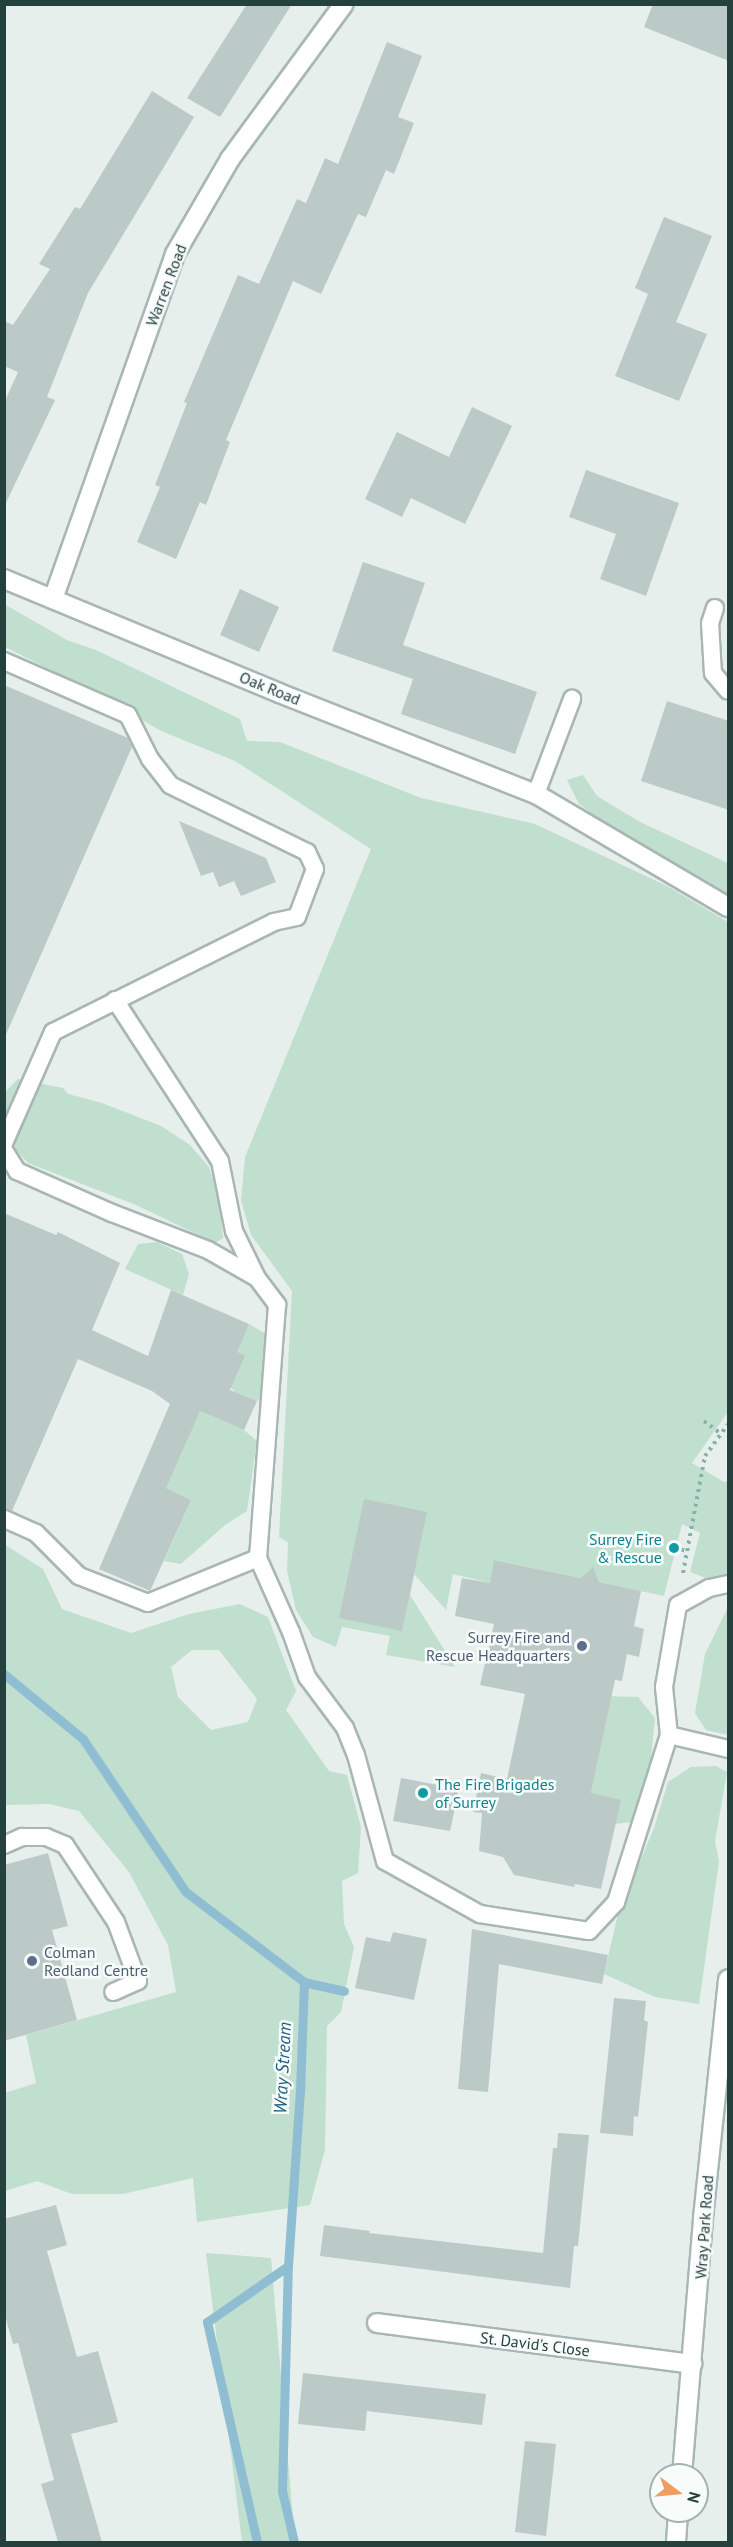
<!DOCTYPE html>
<style>
body{margin:0}
#map{position:relative;width:733px;height:2547px;overflow:hidden;background:#e6efec;font-family:"PT Sans",sans-serif}
div>[style]{position:absolute}
[style*='--x']{left:calc(var(--x)*1px);top:calc(var(--y)*1px);width:calc(var(--w)*1px);rotate:calc(var(--a)*1deg)}
.green>*{inset:0;background:#c0dfce}
.stream>*{height:9px;margin:-4.5px;padding:0 4.5px;transform-origin:4.5px;border-radius:4.5px;background:#8fbdd2}
.building>*{inset:0;background:#bbcac6}
.path>*{height:4px;margin-top:-2px;transform-origin:0;background:repeating-linear-gradient(90deg,#87b2ac 0 3px,transparent 0 7.5px)}
.roads{filter:drop-shadow(2px 0 #a8b7b4) drop-shadow(-2px 0 #a8b7b4) drop-shadow(0 2px #a8b7b4) drop-shadow(0 -2px #a8b7b4)}
.lane>*{height:16px;margin:-8px;padding:0 8px;transform-origin:8px;border-radius:8px;background:#fff}
.street>*{height:18px;margin:-9px;padding:0 9px;transform-origin:9px;border-radius:9px;background:#fff}
.dots>*{width:16px;height:16px;translate:-50% -50%;box-sizing:border-box;border:3px solid #f7fbfa;border-radius:50%}
span{translate:-50% -50%;white-space:nowrap;text-align:center;line-height:1.15;-webkit-text-stroke:5px #f7fbfa;paint-order:stroke}
.street-label{font-size:16px;color:#25413e}
.culture-label{font-size:16px;color:#0d838f}
.right{translate:-100% -50%;text-align:right}
.left{translate:0 -50%;text-align:left}
.service-label{font-size:16px;color:#4e5e75}
.water-label{font-size:18px;color:#1e5e7e;font-style:italic}
.frame{position:absolute;inset:0;border:6px solid #25413e;pointer-events:none}
.north{position:absolute;left:649px;top:2463px;width:60px;height:60px;box-sizing:border-box;background:#f7fbfa;border:2px solid #a3b1af;border-radius:50%;rotate:106deg;font-size:16px;font-weight:700;line-height:24px;text-align:center;color:#25413e}
.north::after{content:'';display:block;margin:auto;width:21px;height:27px;background:#f19d62;clip-path:polygon(50% 0,100% 100%,50% 72%,0 100%)}
</style>
<div id="map">
<div class="green">
<i style="clip-path:polygon(4px 604px,67px 640px,96px 650px,240px 719px,247px 741px,280px 742px,421px 798px,535px 824px,667px 886px,728px 922px,728px 1412px,692px 1463px,724px 1482px,728px 1481px,728px 1579px,711px 1580px,690px 1572px,700px 1533px,682px 1524px,664px 1596px,599px 1582px,595px 1573px,589px 1571px,581px 1578px,495px 1560px,490px 1583px,453px 1574px,446px 1610px,414px 1574px,427px 1512px,410px 1595px,455px 1667px,386px 1655px,390px 1636px,342px 1627px,336px 1647px,313px 1637px,296px 1610px,287px 1571px,288px 1542px,279px 1537px,292px 1291px,251px 1235px,241px 1200px,245px 1157px,371px 849px,235px 761px,161px 731px,95px 692px,5px 647px)"></i>
<i style="clip-path:polygon(583px 775px,597px 796px,640px 822px,728px 863px,728px 895px,612px 829px,579px 804px,567px 780px)"></i>
<i style="clip-path:polygon(18px 1079px,63px 1088px,68px 1094px,102px 1103px,161px 1126px,190px 1145px,209px 1167px,220px 1201px,223px 1238px,215px 1243px,136px 1205px,28px 1163px,16px 1150px,5px 1114px,5px 1092px)"></i>
<i style="clip-path:polygon(157px 1242px,182px 1254px,189px 1274px,183px 1295px,125px 1269px,138px 1244px)"></i>
<i style="clip-path:polygon(249px 1324px,268px 1335px,265px 1394px,257px 1401px,235px 1392px,223px 1378px)"></i>
<i style="clip-path:polygon(172px 1399px,244px 1430px,257px 1441px,247px 1511px,225px 1525px,181px 1564px,164px 1561px,191px 1500px,166px 1488px,165px 1416px)"></i>
<i style="clip-path:polygon(evenodd,4px 1544px,43px 1569px,62px 1609px,131px 1633px,189px 1614px,240px 1604px,268px 1617px,296px 1691px,286px 1710px,329px 1771px,347px 1775px,361px 1827px,358px 1873px,342px 1881px,344px 1924px,354px 1947px,341px 2012px,327px 2026px,325px 2150px,310px 2205px,197px 2222px,193px 2178px,123px 2194px,72px 2194px,37px 2181px,5px 2191px,5px 2093px,36px 2083px,26px 2035px,176px 1992px,168px 1945px,129px 1872px,79px 1811px,49px 1804px,5px 1805px,4px 1544px,192px 1650px,219px 1650px,257px 1699px,248px 1722px,211px 1730px,178px 1697px,171px 1667px,192px 1650px)"></i>
<i style="clip-path:polygon(728px 1607px,728px 1735px,706px 1730px,695px 1713px,705px 1654px)"></i>
<i style="clip-path:polygon(602px 1696px,638px 1697px,655px 1718px,649px 1778px,633px 1822px,615px 1824px,591px 1793px,608px 1712px)"></i>
<i style="clip-path:polygon(716px 1766px,727px 1772px,715px 1841px,719px 1861px,699px 2004px,655px 1997px,604px 1974px,618px 1914px,654px 1828px,668px 1782px,691px 1767px)"></i>
<i style="clip-path:polygon(206px 2253px,271px 2258px,295px 2542px,242px 2542px)"></i>
</div>
<div class="stream">
<i style="--x:4;--y:1674;--w:102;--a:39.4"></i>
<i style="--x:83;--y:1739;--w:184;--a:56.1"></i>
<i style="--x:186;--y:1892;--w:148;--a:37.3"></i>
<i style="--x:304;--y:1982;--w:41;--a:12.7"></i>
<i style="--x:257;--y:2542;--w:226;--a:-102.8"></i>
<i style="--x:207;--y:2322;--w:98;--a:-34.7"></i>
<i style="--x:294;--y:2542;--w:52;--a:-103.2"></i>
<i style="--x:282;--y:2491;--w:225;--a:-88.5"></i>
<i style="--x:288;--y:2266;--w:175;--a:-86.1"></i>
<i style="--x:300;--y:2091;--w:109;--a:-87.9"></i>
</div>
<div class="building">
<i style="clip-path:polygon(247px 4px,292px 4px,220px 117px,187px 98px)"></i>
<i style="clip-path:polygon(653px 4px,729px 4px,729px 61px,644px 27px)"></i>
<i style="clip-path:polygon(387px 42px,422px 56px,398px 117px,414px 123px,394px 174px,386px 170px,366px 217px,358px 214px,321px 294px,293px 281px,226px 440px,230px 442px,206px 505px,200px 502px,176px 559px,137px 542px,160px 487px,155px 485px,187px 403px,184px 402px,238px 275px,259px 284px,297px 199px,306px 203px,325px 158px,338px 164px)"></i>
<i style="clip-path:polygon(152px 91px,194px 117px,88px 293px,47px 397px,55px 400px,4px 507px,4px 403px,18px 372px,4px 366px,4px 321px,13px 325px,50px 269px,39px 264px,75px 207px,80px 209px)"></i>
<i style="clip-path:polygon(664px 217px,712px 236px,676px 322px,707px 334px,679px 401px,615px 376px,648px 294px,635px 288px)"></i>
<i style="clip-path:polygon(472px 407px,512px 426px,465px 524px,411px 498px,402px 517px,365px 499px,397px 432px,449px 457px)"></i>
<i style="clip-path:polygon(586px 470px,679px 503px,646px 596px,600px 579px,616px 534px,569px 517px)"></i>
<i style="clip-path:polygon(363px 562px,425px 583px,403px 645px,537px 692px,515px 754px,401px 714px,413px 679px,332px 651px)"></i>
<i style="clip-path:polygon(240px 589px,279px 607px,259px 652px,220px 635px)"></i>
<i style="clip-path:polygon(4px 685px,128px 738px,132px 747px,4px 1039px)"></i>
<i style="clip-path:polygon(667px 701px,729px 721px,729px 810px,641px 781px)"></i>
<i style="clip-path:polygon(179px 821px,266px 858px,276px 882px,241px 896px,234px 881px,219px 887px,213px 872px,201px 876px)"></i>
<i style="clip-path:polygon(4px 1213px,56px 1235px,58px 1232px,120px 1263px,92px 1330px,148px 1356px,171px 1290px,249px 1324px,237px 1352px,245px 1356px,230px 1390px,257px 1401px,244px 1430px,200px 1411px,166px 1488px,191px 1500px,150px 1591px,99px 1569px,170px 1404px,152px 1391px,78px 1359px,12px 1511px,4px 1509px)"></i>
<i style="clip-path:polygon(364px 1499px,427px 1512px,402px 1631px,339px 1618px)"></i>
<i style="clip-path:polygon(494px 1560px,581px 1578px,593px 1567px,599px 1582px,641px 1591px,634px 1626px,644px 1629px,639px 1657px,627px 1654px,622px 1681px,615px 1680px,591px 1793px,621px 1800px,601px 1889px,575px 1884px,574px 1887px,514px 1875px,503px 1857px,479px 1851px,482px 1813px,473px 1812px,481px 1773px,507px 1779px,525px 1694px,480px 1685px,494px 1624px,455px 1616px,462px 1578px,490px 1583px)"></i>
<i style="clip-path:polygon(401px 1778px,459px 1789px,450px 1831px,393px 1821px)"></i>
<i style="clip-path:polygon(48px 1853px,68px 1926px,52px 1930px,77px 2020px,4px 2041px,4px 1865px)"></i>
<i style="clip-path:polygon(472px 1929px,608px 1955px,602px 1984px,499px 1964px,488px 2092px,458px 2089px)"></i>
<i style="clip-path:polygon(393px 1932px,427px 1939px,414px 2000px,355px 1988px,366px 1937px,390px 1942px)"></i>
<i style="clip-path:polygon(614px 1998px,646px 2001px,644px 2020px,648px 2022px,638px 2117px,634px 2116px,633px 2136px,600px 2133px)"></i>
<i style="clip-path:polygon(558px 2133px,589px 2135px,578px 2246px,574px 2246px,570px 2288px,320px 2256px,324px 2225px,370px 2231px,369px 2233px,543px 2253px,553px 2148px,557px 2148px)"></i>
<i style="clip-path:polygon(56px 2205px,67px 2245px,47px 2251px,77px 2357px,98px 2351px,118px 2422px,71px 2434px,102px 2542px,58px 2542px,41px 2484px,54px 2480px,18px 2343px,13px 2344px,4px 2312px,4px 2219px)"></i>
<i style="clip-path:polygon(303px 2373px,486px 2394px,482px 2425px,367px 2411px,365px 2431px,298px 2424px)"></i>
<i style="clip-path:polygon(525px 2441px,556px 2444px,546px 2536px,515px 2532px)"></i>
</div>
<div class="path">
<i style="--x:704;--y:1421;--w:21;--a:37"></i>
<i style="--x:674;--y:1548;--w:13;--a:13"></i>
<i style="--x:683;--y:1573;--w:119;--a:-79.4"></i>
<i style="--x:705;--y:1456;--w:39;--a:-54"></i>
</div>
<div class="roads">
<div class="lane">
<i style="--x:715;--y:608;--w:16;--a:108"></i>
<i style="--x:710;--y:623;--w:50;--a:86.6"></i>
<i style="--x:713;--y:673;--w:23;--a:50"></i>
<i style="--x:4;--y:661;--w:135;--a:23.5"></i>
<i style="--x:128;--y:715;--w:49;--a:63.4"></i>
<i style="--x:150;--y:759;--w:33;--a:52"></i>
<i style="--x:170;--y:785;--w:153;--a:26.1"></i>
<i style="--x:307;--y:852;--w:19;--a:65"></i>
<i style="--x:315;--y:869;--w:51;--a:110.6"></i>
<i style="--x:297;--y:917;--w:24;--a:168"></i>
<i style="--x:274;--y:922;--w:247;--a:153.5"></i>
<i style="--x:53;--y:1032;--w:121;--a:113.8"></i>
<i style="--x:536;--y:794;--w:102;--a:-69.2"></i>
<i style="--x:115;--y:1000;--w:192;--a:56.9"></i>
<i style="--x:220;--y:1161;--w:71;--a:78.7"></i>
<i style="--x:234;--y:1231;--w:52;--a:63.9"></i>
<i style="--x:4;--y:1150;--w:25;--a:58"></i>
<i style="--x:17;--y:1171;--w:104;--a:23.9"></i>
<i style="--x:112;--y:1213;--w:103;--a:21.1"></i>
<i style="--x:208;--y:1250;--w:56;--a:29.7"></i>
<i style="--x:257;--y:1278;--w:34;--a:53"></i>
<i style="--x:277;--y:1305;--w:254;--a:94.3"></i>
<i style="--x:258;--y:1558;--w:119;--a:157.8"></i>
<i style="--x:148;--y:1603;--w:74;--a:-158.6"></i>
<i style="--x:79;--y:1576;--w:61;--a:-135"></i>
<i style="--x:36;--y:1533;--w:35;--a:-156"></i>
<i style="--x:258;--y:1558;--w:81;--a:66"></i>
<i style="--x:291;--y:1632;--w:48;--a:70.4"></i>
<i style="--x:307;--y:1677;--w:64;--a:53.3"></i>
<i style="--x:345;--y:1728;--w:29;--a:68"></i>
<i style="--x:356;--y:1755;--w:110;--a:74.7"></i>
<i style="--x:385;--y:1861;--w:109;--a:29.2"></i>
<i style="--x:480;--y:1914;--w:110;--a:8.9"></i>
<i style="--x:589;--y:1931;--w:40;--a:-47"></i>
<i style="--x:616;--y:1902;--w:175;--a:-72.4"></i>
<i style="--x:728;--y:1584;--w:19;--a:168"></i>
<i style="--x:709;--y:1588;--w:35;--a:151"></i>
<i style="--x:678;--y:1605;--w:83;--a:99.7"></i>
<i style="--x:664;--y:1687;--w:48;--a:84.1"></i>
<i style="--x:669;--y:1735;--w:61;--a:13.3"></i>
<i style="--x:4;--y:1845;--w:20;--a:-24"></i>
<i style="--x:22;--y:1837;--w:24;--a:0"></i>
<i style="--x:46;--y:1837;--w:21;--a:23"></i>
<i style="--x:65;--y:1845;--w:92;--a:56.5"></i>
<i style="--x:116;--y:1922;--w:63;--a:69.6"></i>
<i style="--x:138;--y:1981;--w:27;--a:156"></i>
</div>
<div class="street">
<i style="--x:4;--y:579;--w:298;--a:22.5"></i>
<i style="--x:279;--y:693;--w:276;--a:21.5"></i>
<i style="--x:536;--y:794;--w:223;--a:30.5"></i>
<i style="--x:53;--y:599;--w:366;--a:-70.5"></i>
<i style="--x:175;--y:254;--w:110;--a:-59.9"></i>
<i style="--x:230;--y:159;--w:192;--a:-53.7"></i>
<i style="--x:377;--y:2323;--w:318;--a:7.4"></i>
<i style="--x:682;--y:2475;--w:258;--a:-85.3"></i>
<i style="--x:703;--y:2218;--w:240;--a:-84"></i>
<i style="--x:676;--y:2542;--w:31;--a:-86"></i>
</div>
</div>
<div class="dots">
<i style="left:674px;top:1548px;background:#0f9aa8"></i>
<i style="left:582px;top:1646px;background:#5c6f8a"></i>
<i style="left:423px;top:1793px;background:#0f9aa8"></i>
<i style="left:32px;top:1961px;background:#5c6f8a"></i>
</div>
<div class="street-label">
<span style="left:166px;top:285px;rotate:-69deg">Warren Road</span>
<span style="left:270px;top:688px;rotate:22deg">Oak Road</span>
<span style="left:704px;top:2227px;rotate:-86deg">Wray Park Road</span>
<span style="left:535px;top:2344px;rotate:7deg">St. David's Close</span>
</div>
<div class="culture-label">
<span class="right" style="left:662px;top:1548px">Surrey Fire<br>&amp; Rescue</span>
<span class="left" style="left:435px;top:1793px">The Fire Brigades<br>of Surrey</span>
</div>
<div class="service-label">
<span class="right" style="left:570px;top:1646px">Surrey Fire and<br>Rescue Headquarters</span>
<span class="left" style="left:44px;top:1961px">Colman<br>Redland Centre</span>
</div>
<div class="water-label">
<span style="left:283px;top:2068px;rotate:-87deg">Wray Stream</span>
</div>
<div class="frame"></div>
<div class="north">N</div>
</div>
